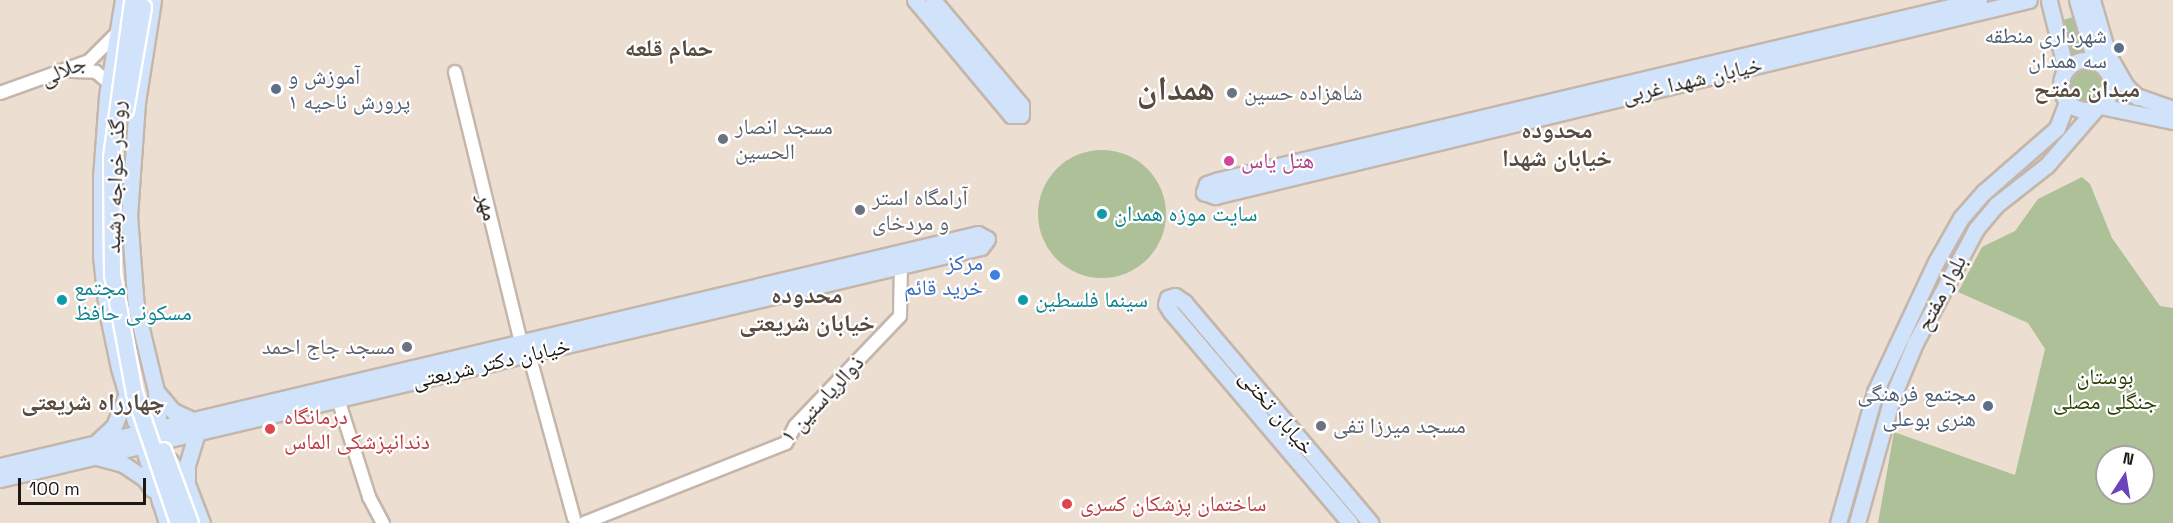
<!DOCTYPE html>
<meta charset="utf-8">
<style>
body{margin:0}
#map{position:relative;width:2173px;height:523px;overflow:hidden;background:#edded2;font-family:"Space Grotesk","Noto Naskh Arabic",sans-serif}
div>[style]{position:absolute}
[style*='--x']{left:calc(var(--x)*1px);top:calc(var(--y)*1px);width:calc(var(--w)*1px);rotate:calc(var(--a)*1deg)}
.green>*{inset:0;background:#aec097}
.round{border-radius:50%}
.roads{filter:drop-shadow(2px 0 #c4b6aa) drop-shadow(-2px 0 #c4b6aa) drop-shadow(0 2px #c4b6aa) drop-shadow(0 -2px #c4b6aa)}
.minor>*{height:12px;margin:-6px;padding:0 6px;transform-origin:6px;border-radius:6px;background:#fff}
.major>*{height:15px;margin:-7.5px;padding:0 7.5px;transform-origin:7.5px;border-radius:7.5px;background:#d0e3fb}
.major>.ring{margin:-7.5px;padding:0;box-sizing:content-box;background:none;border:15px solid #d0e3fb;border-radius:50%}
.bridges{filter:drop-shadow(2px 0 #fff) drop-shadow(-2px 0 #fff) drop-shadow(0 2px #fff) drop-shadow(0 -2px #fff)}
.major-bridge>*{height:15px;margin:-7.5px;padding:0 7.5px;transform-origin:7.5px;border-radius:7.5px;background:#d0e3fb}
.dots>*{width:16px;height:16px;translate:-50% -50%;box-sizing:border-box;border:3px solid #fff;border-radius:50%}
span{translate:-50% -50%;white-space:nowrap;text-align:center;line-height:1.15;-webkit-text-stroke:4.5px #fff;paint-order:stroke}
.service-label{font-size:22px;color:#4e5e75}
.right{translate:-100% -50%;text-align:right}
.left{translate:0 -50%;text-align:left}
.street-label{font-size:22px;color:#1d1814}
.worship-label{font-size:22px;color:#5b616d}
.hotel-label{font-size:22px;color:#b23c85}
.culture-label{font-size:22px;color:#0d838f}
.shop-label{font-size:22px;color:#366cbe}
.park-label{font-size:22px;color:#2a3e01}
.health-label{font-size:22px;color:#be3a42}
.neighbourhood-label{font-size:24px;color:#574b41;font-weight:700}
.town-label{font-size:34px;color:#574b41;font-weight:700}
.north{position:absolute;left:2095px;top:445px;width:60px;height:60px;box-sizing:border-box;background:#fff;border:2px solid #a5a3a1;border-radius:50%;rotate:12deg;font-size:16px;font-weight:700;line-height:24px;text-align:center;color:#1d1814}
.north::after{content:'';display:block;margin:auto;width:21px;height:27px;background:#6a44bc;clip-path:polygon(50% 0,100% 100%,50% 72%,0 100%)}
.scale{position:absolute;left:18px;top:478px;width:128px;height:27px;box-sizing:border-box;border:3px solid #1d1814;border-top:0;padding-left:8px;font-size:18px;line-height:21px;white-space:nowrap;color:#1d1814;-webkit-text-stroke:4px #fff;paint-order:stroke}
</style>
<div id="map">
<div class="green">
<i style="clip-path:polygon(2073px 17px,2083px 54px,2070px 58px,2060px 21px)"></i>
<i class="round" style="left:2068px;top:68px;width:34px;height:34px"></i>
<i class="round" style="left:1038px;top:150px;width:128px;height:128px"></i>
<i style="clip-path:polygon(evenodd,2082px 177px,2090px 184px,2112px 238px,2160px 306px,2173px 308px,2173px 523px,1878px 523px,1894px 432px,2015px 475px,2045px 349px,2028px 323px,1958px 292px,1982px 247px,2015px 231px,2038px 199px,2082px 177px,2107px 457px,2143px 457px,2143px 493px,2107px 493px,2107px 457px)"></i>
</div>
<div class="roads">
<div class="minor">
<i style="--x:72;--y:71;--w:24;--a:2"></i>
<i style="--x:96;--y:72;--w:17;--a:40"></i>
<i style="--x:455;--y:72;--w:278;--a:76.3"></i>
<i style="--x:0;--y:93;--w:95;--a:-19.8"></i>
<i style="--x:89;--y:61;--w:40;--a:-45"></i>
<i style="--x:529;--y:354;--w:170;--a:74.7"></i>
<i style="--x:338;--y:399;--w:103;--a:72.4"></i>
<i style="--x:369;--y:497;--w:30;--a:62"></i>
<i style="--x:584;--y:523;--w:217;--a:-21.6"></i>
<i style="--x:786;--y:443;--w:19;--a:-62"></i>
<i style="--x:795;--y:426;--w:152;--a:-46.3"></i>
<i style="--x:900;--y:316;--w:50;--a:-88.9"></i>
</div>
<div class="major">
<i style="--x:123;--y:0;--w:97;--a:99.5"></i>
<i style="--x:107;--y:96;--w:82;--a:94.2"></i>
<i style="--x:101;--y:178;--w:78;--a:90"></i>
<i style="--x:101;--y:256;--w:55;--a:83.8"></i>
<i style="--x:107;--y:311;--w:58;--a:78.1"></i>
<i style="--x:119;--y:368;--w:55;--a:73.2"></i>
<i style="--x:135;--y:421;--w:7;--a:34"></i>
<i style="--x:141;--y:425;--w:10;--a:0"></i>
<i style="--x:151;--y:425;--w:10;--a:-45"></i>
<i style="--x:158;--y:418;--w:23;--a:-95"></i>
<i style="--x:153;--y:0;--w:103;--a:98.9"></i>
<i style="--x:137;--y:102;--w:113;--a:94"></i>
<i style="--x:129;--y:215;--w:93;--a:85.7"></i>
<i style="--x:136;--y:308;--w:98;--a:76.4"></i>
<i style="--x:915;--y:0;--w:150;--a:50.1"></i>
<i style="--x:1011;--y:115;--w:10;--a:0"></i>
<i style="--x:1021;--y:115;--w:10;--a:-90"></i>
<i style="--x:1021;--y:105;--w:137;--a:-130"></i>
<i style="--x:1979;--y:0;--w:781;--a:166.68"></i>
<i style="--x:1219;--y:180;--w:13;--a:162"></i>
<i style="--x:1207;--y:184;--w:9;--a:111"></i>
<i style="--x:1204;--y:192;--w:12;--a:20"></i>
<i style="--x:1215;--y:196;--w:837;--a:-13.54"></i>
<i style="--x:2077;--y:0;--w:64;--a:73.6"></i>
<i style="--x:2092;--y:0;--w:57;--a:73.8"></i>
<i style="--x:2108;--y:55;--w:34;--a:60"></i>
<i style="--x:2125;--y:85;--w:17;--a:45"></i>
<i style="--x:2049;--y:1;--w:71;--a:76.2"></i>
<i class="ring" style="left:2061px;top:60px;width:35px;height:35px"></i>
<i style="--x:2128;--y:93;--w:48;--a:19.6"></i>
<i style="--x:2100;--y:106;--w:75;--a:11.6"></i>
<i style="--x:156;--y:391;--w:26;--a:50"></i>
<i style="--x:173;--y:411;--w:21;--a:25"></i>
<i style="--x:140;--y:437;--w:90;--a:72.6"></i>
<i style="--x:98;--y:441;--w:22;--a:-43"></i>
<i style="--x:114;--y:426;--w:35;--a:-68"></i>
<i style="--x:97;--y:457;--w:27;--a:15"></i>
<i style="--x:123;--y:464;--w:27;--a:34"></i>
<i style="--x:145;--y:479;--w:12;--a:55"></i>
<i style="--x:0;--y:466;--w:1005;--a:-13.34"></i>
<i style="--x:978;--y:234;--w:10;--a:29"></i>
<i style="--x:987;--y:239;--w:10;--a:127"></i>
<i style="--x:981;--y:247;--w:1008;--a:166.69"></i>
<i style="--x:187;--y:484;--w:19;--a:-90"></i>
<i style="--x:187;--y:465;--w:34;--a:-73"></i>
<i style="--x:160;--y:502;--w:32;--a:-97"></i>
<i style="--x:156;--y:470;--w:9;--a:-63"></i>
<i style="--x:160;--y:462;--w:10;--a:-6"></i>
<i style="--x:170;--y:461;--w:29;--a:54"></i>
<i style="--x:187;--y:484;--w:42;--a:69"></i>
<i style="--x:1350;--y:523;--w:277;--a:-130.3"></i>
<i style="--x:1171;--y:312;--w:9;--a:-122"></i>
<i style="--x:1166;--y:304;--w:6;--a:-72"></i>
<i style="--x:1168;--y:298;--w:7;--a:-16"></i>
<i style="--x:1175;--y:296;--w:11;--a:34"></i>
<i style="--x:1184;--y:302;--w:289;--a:49.8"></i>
<i style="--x:1838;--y:523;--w:136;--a:-74.2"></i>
<i style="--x:1875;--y:392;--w:144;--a:-64.9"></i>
<i style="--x:1936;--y:262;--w:51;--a:-60.4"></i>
<i style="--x:1961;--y:218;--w:35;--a:-49"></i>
<i style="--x:1984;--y:192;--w:97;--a:-41.2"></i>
<i style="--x:2057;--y:128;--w:28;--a:-69"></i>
<i style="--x:1857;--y:523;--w:130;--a:-74.4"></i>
<i style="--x:1892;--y:398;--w:60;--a:-67.3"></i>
<i style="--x:1915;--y:343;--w:129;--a:-61.8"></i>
<i style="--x:1976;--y:229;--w:31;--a:-50"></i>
<i style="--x:1996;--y:205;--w:65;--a:-38.1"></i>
<i style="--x:2047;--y:165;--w:77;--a:-49.2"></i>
</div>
</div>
<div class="bridges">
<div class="major-bridge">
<i style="--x:132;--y:2;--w:157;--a:97.7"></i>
<i style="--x:111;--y:158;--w:116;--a:89.5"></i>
<i style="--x:112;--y:274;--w:121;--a:79.5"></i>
<i style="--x:134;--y:393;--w:137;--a:71.3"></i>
<i style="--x:125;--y:110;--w:105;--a:-80.1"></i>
<i style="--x:163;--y:450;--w:78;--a:69.7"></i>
</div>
</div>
<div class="dots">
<i style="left:2119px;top:48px;background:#5c6f8a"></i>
<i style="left:276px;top:89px;background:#5c6f8a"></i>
<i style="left:1232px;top:93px;background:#6b7280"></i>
<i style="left:723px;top:139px;background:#6b7280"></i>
<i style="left:1229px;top:161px;background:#d1479c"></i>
<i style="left:860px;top:210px;background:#6b7280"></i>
<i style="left:1102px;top:214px;background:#0f9aa8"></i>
<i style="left:995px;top:275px;background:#3f7fe0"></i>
<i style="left:62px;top:300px;background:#0f9aa8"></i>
<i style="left:1023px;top:300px;background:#0f9aa8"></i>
<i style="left:407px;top:347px;background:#6b7280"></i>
<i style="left:1988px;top:406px;background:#5c6f8a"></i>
<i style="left:1321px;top:426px;background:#6b7280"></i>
<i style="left:270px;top:429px;background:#e0444e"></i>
<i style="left:1067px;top:504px;background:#e0444e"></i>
</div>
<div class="service-label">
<span class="right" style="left:2107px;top:48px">شهرداری منطقه<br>سه همدان</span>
<span class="left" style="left:288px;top:89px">آموزش و<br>پرورش ناحیه ۱</span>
<span class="right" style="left:1976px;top:406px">مجتمع فرهنگی<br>هنری بوعلی</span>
</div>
<div class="street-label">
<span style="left:63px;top:70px;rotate:-23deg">جلالی</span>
<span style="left:1692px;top:80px;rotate:-13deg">خیابان شهدا غربی</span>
<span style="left:115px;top:177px;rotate:-88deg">روگذر خواجه رشید</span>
<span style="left:488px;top:207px;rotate:76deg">مهر</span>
<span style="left:1941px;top:293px;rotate:-62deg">بلوار مفتح</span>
<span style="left:491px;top:363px;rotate:-13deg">خیابان دکتر شریعتی</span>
<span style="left:822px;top:399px;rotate:-47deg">ذوالریاستین ۱</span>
<span style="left:1277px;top:412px;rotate:50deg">خیابان تختی</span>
</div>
<div class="worship-label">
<span class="left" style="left:1244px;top:93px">شاهزاده حسین</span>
<span class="left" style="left:735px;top:139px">مسجد انصار<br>الحسین</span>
<span class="left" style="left:872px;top:210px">آرامگاه استر<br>و مردخای</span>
<span class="right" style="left:395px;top:347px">مسجد جاج احمد</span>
<span class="left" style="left:1333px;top:426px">مسجد میرزا تفی</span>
</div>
<div class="hotel-label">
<span class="left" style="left:1241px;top:161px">هتل یاس</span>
</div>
<div class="culture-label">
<span class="left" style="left:1114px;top:214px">سایت موزه همدان</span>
<span class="left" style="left:74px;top:300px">مجتمع<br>مسکونی حافظ</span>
<span class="left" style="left:1035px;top:300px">سینما فلسطین</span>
</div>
<div class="shop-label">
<span class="right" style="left:983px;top:275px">مرکز<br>خرید قائم</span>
</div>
<div class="park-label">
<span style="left:2105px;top:389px">بوستان<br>جنگلی مصلی</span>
</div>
<div class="health-label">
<span class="left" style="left:284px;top:429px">درمانگاه<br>دندانپزشکی الماس</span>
<span class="left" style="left:1080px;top:504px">ساختمان پزشکان کسری</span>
</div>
<div class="neighbourhood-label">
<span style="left:669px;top:48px">حمام قلعه</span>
<span style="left:2087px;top:89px">میدان مفتح</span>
<span style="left:1557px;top:144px">محدوده<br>خیابان شهدا</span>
<span style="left:807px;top:309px">محدوده<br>خیابان شریعتی</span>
<span style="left:93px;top:402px">چهارراه شریعتی</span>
</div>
<div class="town-label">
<span style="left:1176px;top:89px">همدان</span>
</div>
<div class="north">N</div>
<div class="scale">100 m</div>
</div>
